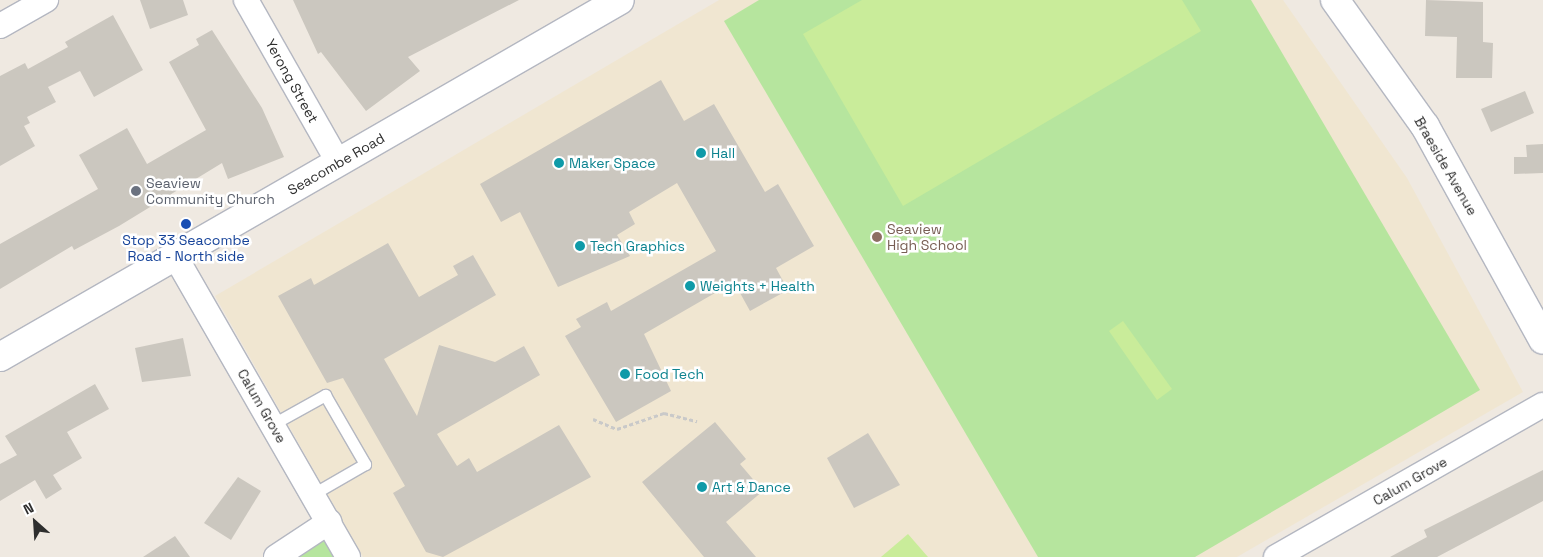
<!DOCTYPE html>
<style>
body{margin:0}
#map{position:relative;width:1543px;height:557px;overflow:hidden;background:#efe9e1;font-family:"Space Grotesk",sans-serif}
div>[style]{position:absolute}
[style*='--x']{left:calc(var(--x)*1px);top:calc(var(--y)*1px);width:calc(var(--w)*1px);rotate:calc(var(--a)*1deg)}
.education>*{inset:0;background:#f0e6d1}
.green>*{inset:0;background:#b6e59e}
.pitch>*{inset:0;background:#c9ec9a}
.building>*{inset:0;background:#cbc7bf}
.path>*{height:3px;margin-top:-1.5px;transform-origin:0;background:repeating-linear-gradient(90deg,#c9c9c9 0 4px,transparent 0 6.5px)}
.roads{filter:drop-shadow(1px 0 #b4b7c1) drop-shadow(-1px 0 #b4b7c1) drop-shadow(0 1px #b4b7c1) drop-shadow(0 -1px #b4b7c1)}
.lane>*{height:11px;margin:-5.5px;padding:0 5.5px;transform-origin:5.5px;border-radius:5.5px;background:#fff}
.street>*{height:24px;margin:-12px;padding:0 12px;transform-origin:12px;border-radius:12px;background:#fff}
.secondary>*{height:28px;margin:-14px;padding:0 14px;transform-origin:14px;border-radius:14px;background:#fff}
.dots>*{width:14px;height:14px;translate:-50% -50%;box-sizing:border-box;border:2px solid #fff;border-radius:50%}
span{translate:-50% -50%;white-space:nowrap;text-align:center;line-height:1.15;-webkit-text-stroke:5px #fff;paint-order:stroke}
.street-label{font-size:14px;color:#2e2e2e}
.culture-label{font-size:14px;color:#0d838f}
.left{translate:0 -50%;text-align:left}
.worship-label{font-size:14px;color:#5b616d}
.education-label{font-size:14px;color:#785e54}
.transit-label{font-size:14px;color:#164399}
.north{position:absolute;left:10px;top:497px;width:50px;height:50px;-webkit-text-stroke:4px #fff;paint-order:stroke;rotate:334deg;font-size:14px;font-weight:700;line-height:20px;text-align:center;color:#2e2e2e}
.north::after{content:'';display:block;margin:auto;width:18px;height:22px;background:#2e2e2e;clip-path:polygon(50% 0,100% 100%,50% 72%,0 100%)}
</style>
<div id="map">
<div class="education">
<i style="clip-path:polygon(719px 0,1283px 0,1407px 178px,1523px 392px,1237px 557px,363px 557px,215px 296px)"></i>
</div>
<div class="green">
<i style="clip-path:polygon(759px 0,1251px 0,1480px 390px,1195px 557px,1038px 557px,724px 21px)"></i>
<i style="clip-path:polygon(326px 529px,342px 557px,284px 557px)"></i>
</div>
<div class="pitch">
<i style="clip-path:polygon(862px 0,1182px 0,1201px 31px,903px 206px,803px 34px)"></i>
<i style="clip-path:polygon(1123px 321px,1172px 389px,1157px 400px,1109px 331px)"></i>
<i style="clip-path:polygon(908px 534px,928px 557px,881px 557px)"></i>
</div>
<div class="building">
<i style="clip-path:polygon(140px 0,183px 0,188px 15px,150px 29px)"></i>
<i style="clip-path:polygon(293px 0,519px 0,408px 57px,420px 71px,366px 111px,321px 52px,318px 54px)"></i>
<i style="clip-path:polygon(1426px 0,1483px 2px,1483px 42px,1493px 43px,1492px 78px,1456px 78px,1457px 37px,1425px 36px)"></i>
<i style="clip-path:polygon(113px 15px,143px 70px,94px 97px,80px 71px,48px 87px,56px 102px,27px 117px,30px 123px,24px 126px,35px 146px,0 166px,0 76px,25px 63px,28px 69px,68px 47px,65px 42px)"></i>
<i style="clip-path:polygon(212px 30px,262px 108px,284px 157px,228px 179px,222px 163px,119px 226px,74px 250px,72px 246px,0 289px,0 244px,98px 189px,79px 155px,127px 128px,147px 164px,206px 130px,169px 62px,199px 45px,196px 39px)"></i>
<i style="clip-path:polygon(661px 80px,684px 121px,714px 104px,765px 192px,778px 184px,814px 246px,776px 268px,788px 290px,750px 311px,734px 282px,644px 334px,671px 391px,616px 422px,565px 336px,581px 327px,576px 319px,607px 302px,611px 311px,716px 251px,677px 183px,629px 212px,635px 224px,617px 235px,630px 256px,558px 287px,520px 212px,501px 222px,480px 184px)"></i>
<i style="clip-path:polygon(1525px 91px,1534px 113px,1491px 132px,1481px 109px)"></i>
<i style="clip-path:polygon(1543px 144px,1543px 173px,1514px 174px,1514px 157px,1527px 157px,1526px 145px)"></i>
<i style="clip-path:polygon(388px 243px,419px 297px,458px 275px,453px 266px,473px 255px,496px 295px,384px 359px,417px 416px,439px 345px,495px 362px,524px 346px,540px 375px,437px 434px,457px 466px,469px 458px,477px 472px,559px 425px,591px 477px,443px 557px,426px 552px,393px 493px,405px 486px,343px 378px,327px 383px,278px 296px,311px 278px,314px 285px)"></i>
<i style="clip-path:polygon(183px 338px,191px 376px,142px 382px,135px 348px)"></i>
<i style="clip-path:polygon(95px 384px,109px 409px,67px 432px,82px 458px,53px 475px,62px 489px,46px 499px,35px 480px,0 501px,0 464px,17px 455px,5px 436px)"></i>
<i style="clip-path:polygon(715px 422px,746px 459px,740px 464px,763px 491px,726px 522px,756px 557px,704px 557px,642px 482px)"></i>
<i style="clip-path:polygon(868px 433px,900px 485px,854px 508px,827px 458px)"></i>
<i style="clip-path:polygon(1543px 470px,1543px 501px,1437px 557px,1390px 557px,1427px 537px,1424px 530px)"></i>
<i style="clip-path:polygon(238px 477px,261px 491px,231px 540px,204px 523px)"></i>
<i style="clip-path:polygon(175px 536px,190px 557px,143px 557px)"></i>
</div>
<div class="path">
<i style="--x:593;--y:419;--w:26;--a:23"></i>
<i style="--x:617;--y:429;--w:50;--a:-18.8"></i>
<i style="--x:664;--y:413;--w:34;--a:14"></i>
</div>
<div class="roads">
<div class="lane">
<i style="--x:273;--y:424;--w:60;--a:-29.1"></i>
<i style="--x:325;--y:395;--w:80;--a:59.9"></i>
<i style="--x:365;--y:464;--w:60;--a:150"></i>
</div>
<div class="street">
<i style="--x:246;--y:0;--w:186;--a:60.4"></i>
<i style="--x:0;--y:26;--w:53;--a:-29.5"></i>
<i style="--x:175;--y:256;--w:347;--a:60.1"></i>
<i style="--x:276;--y:557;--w:64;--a:-33.4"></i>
<i style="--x:1276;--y:557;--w:307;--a:-29.7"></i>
</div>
<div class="secondary">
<i style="--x:1335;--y:0;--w:155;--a:54.5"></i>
<i style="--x:1425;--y:126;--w:244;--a:61.1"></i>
<i style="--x:0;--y:357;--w:715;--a:-29.93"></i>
</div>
</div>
<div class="dots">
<i style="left:701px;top:153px;background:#0f9aa8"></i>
<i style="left:559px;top:163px;background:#0f9aa8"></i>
<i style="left:136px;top:191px;background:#6b7280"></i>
<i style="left:186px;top:224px;background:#1a4fb4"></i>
<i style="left:877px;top:237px;background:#8d6e63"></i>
<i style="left:580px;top:246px;background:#0f9aa8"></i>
<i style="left:690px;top:286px;background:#0f9aa8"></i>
<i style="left:625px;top:374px;background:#0f9aa8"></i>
<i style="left:702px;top:487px;background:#0f9aa8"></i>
</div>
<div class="street-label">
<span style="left:292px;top:81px;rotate:61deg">Yerong Street</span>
<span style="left:336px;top:164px;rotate:-30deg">Seacombe Road</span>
<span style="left:1446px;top:166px;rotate:60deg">Braeside Avenue</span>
<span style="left:262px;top:406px;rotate:60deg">Calum Grove</span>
<span style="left:1410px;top:481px;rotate:-30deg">Calum Grove</span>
</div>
<div class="culture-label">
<span class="left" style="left:711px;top:153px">Hall</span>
<span class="left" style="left:569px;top:163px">Maker Space</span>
<span class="left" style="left:590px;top:246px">Tech Graphics</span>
<span class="left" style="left:700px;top:286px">Weights + Health</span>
<span class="left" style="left:635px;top:374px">Food Tech</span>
<span class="left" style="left:712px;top:487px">Art &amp; Dance</span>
</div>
<div class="worship-label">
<span class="left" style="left:146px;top:191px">Seaview<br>Community Church</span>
</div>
<div class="education-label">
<span class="left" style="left:887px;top:237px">Seaview<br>High School</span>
</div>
<div class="transit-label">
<span style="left:186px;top:248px">Stop 33 Seacombe<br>Road - North side</span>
</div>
<div class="north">N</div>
</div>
